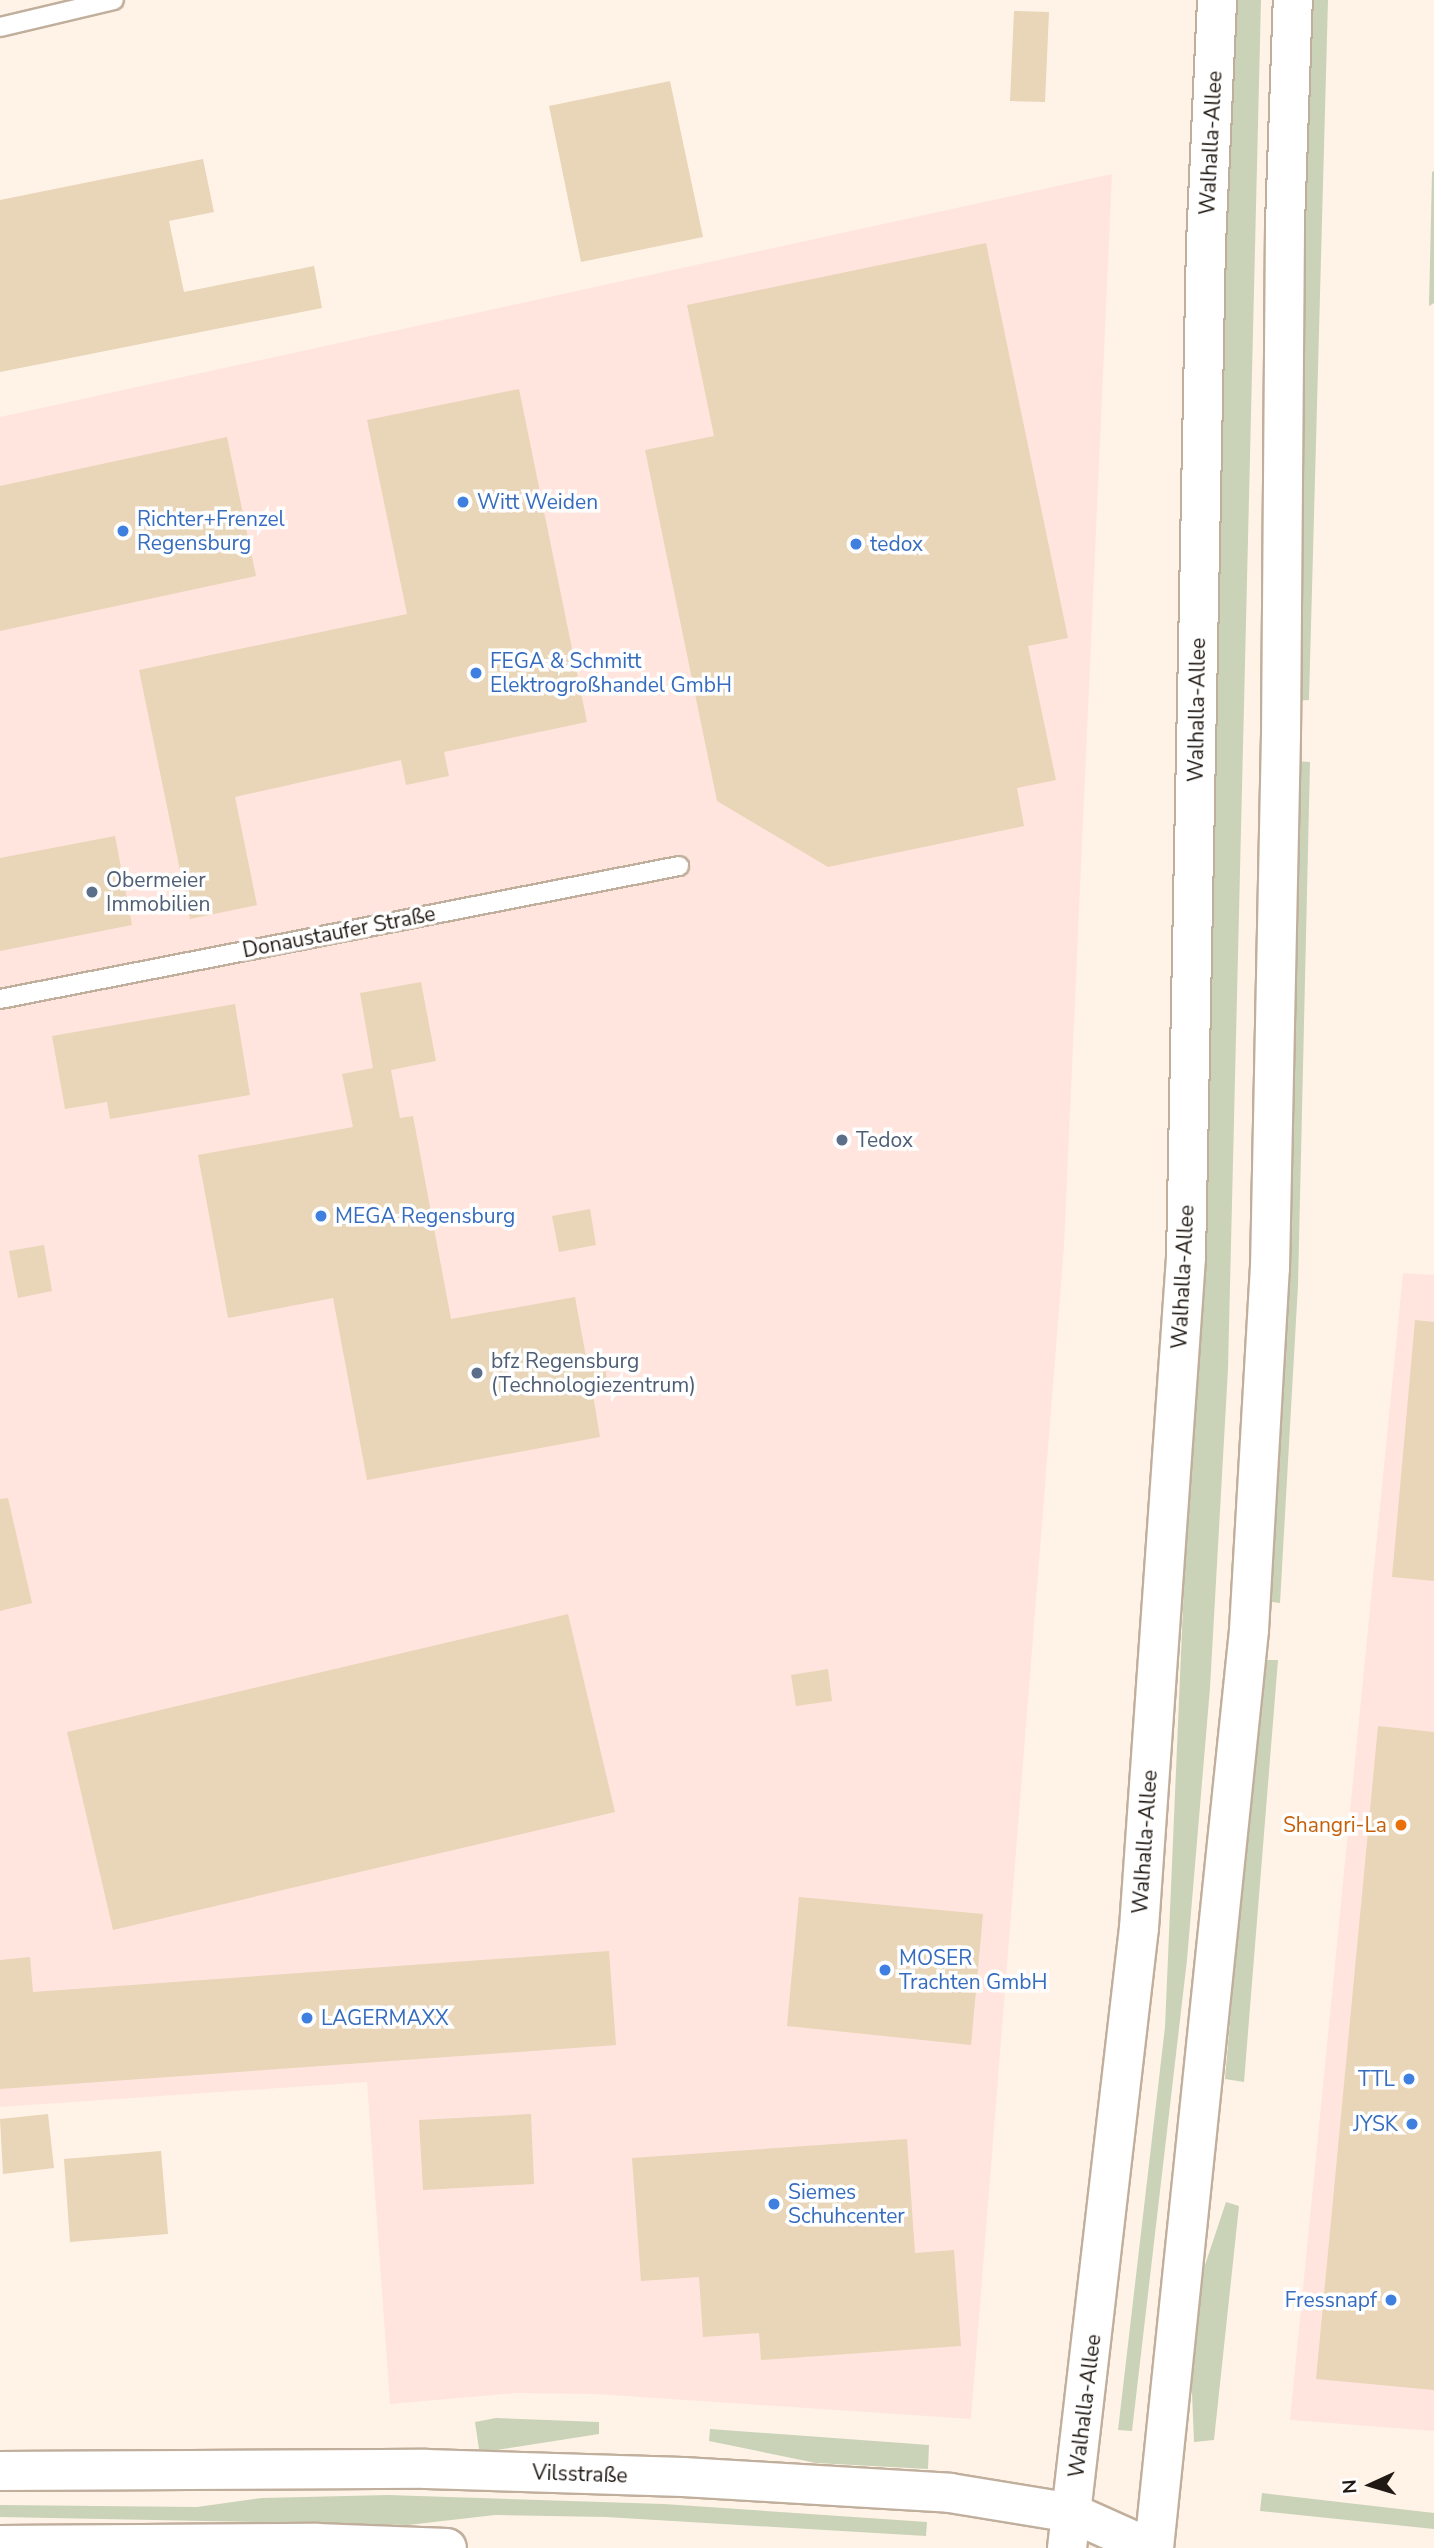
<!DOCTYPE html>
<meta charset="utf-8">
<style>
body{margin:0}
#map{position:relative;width:1434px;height:2548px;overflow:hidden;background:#fff3e7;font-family:"Nunito Sans",sans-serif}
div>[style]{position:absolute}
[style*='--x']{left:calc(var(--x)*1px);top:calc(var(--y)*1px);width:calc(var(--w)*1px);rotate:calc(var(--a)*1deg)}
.commercial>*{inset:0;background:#ffe5de}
.green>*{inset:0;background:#cad3b8}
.building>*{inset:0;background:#e9d5b8}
.roads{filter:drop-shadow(2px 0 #c1af9d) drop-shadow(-2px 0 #c1af9d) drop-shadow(0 2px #c1af9d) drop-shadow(0 -2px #c1af9d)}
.lane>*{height:18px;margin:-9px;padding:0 9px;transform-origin:9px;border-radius:9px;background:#fff}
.secondary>*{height:38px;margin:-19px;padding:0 19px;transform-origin:19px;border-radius:19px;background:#fff}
.dots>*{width:19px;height:19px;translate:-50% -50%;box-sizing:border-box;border:4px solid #fff;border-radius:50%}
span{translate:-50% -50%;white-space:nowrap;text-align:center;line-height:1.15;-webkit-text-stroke:7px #fff;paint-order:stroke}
.street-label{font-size:21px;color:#211a14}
.shop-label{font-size:21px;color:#366cbe}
.left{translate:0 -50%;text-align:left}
.right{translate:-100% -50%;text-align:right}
.service-label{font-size:21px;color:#4e5e75}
.food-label{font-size:21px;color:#c56008}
.north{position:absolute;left:1336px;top:2450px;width:70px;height:70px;-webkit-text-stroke:5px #fff;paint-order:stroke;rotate:266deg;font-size:19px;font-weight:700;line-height:28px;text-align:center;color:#211a14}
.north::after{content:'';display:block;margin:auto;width:24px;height:32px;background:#211a14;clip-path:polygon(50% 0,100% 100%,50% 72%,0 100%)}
</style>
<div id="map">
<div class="commercial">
<i style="clip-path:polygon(1112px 174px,1064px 1247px,971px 2419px,595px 2394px,516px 2393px,390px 2404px,367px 2082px,0 2107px,0 417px)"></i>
<i style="clip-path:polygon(1403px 1273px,1434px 1275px,1434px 2431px,1290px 2420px)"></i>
</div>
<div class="green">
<i style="clip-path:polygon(1233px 0,1261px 0,1228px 1369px,1210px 1688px,1187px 1960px,1132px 2431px,1118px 2430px,1165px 2027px,1200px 1210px)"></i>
<i style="clip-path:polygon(1307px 0,1328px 0,1309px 700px,1292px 701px)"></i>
<i style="clip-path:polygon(1434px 171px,1434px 303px,1429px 306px,1432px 172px)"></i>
<i style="clip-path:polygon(1292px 761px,1310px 762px,1298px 1285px,1280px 1603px,1264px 1601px)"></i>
<i style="clip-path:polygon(1261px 1660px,1278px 1660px,1244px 2082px,1225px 2079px)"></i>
<i style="clip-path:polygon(1226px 2202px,1239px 2206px,1214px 2440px,1194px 2442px,1191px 2368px,1201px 2277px)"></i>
<i style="clip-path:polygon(496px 2418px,599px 2422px,599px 2434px,490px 2451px,479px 2449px,475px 2422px)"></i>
<i style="clip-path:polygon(710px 2429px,929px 2445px,928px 2469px,816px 2463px,709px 2441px)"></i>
<i style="clip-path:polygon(1262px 2493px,1434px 2513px,1434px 2529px,1260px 2511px)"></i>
<i style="clip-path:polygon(388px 2495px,664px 2504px,927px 2522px,926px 2536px,606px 2517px,495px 2515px,408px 2525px,0 2517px,0 2505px,197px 2507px,262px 2498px)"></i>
</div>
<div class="building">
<i style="clip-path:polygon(1014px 11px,1049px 12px,1045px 102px,1010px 101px)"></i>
<i style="clip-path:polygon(670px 81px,703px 237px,581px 262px,549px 106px)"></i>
<i style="clip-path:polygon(203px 159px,214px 212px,169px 221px,184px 292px,314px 266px,322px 308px,0 372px,0 200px)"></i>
<i style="clip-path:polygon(986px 243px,1068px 638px,1028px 646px,1056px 780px,1017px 788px,1024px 826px,828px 867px,717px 801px,645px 450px,714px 436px,687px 305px)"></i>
<i style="clip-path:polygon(519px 389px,587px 722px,444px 752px,449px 776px,406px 785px,401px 760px,235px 797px,257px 905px,190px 919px,139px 670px,407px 614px,367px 420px)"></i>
<i style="clip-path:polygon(227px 437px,256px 576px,0 631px,0 486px)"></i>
<i style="clip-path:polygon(115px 836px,132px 925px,0 951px,0 858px)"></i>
<i style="clip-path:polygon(421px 982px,436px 1061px,391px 1070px,400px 1118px,413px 1116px,451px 1319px,575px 1297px,586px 1357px,603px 1354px,607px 1380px,591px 1383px,600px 1437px,367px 1480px,333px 1298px,228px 1318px,198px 1155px,353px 1127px,342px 1074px,373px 1068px,360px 993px)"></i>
<i style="clip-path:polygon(235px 1004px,250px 1095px,110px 1119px,107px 1102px,65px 1109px,52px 1036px)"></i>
<i style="clip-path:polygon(590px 1209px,596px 1245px,559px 1252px,552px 1216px)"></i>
<i style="clip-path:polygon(44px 1245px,52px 1291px,18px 1298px,9px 1251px)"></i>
<i style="clip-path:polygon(1415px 1320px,1434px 1322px,1434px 1581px,1392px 1577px)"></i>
<i style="clip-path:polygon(8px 1498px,32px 1603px,0 1611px,0 1499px)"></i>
<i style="clip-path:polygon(568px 1614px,615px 1812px,113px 1930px,67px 1732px)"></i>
<i style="clip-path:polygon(828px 1669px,832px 1701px,796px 1706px,791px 1675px)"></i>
<i style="clip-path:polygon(1378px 1726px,1434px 1732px,1434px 2390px,1316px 2379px)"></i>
<i style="clip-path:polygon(799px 1897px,983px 1914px,971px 2045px,787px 2026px)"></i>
<i style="clip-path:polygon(609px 1951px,616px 2045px,0 2089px,0 1960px,30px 1957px,33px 1992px)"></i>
<i style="clip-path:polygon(48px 2114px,54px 2168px,3px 2174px,0 2119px)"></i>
<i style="clip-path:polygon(531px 2114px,534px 2184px,423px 2190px,419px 2120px)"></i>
<i style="clip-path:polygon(907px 2139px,915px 2253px,954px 2250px,961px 2346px,761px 2360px,759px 2333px,703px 2337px,699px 2277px,641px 2281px,632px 2158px)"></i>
<i style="clip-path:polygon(161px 2151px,168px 2234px,70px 2242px,64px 2159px)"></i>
</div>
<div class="roads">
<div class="lane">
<i style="--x:0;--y:27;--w:117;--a:-13.3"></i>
<i style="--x:0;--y:999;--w:692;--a:-11.08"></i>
</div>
<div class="secondary">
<i style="--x:0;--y:2471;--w:426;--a:-0.3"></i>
<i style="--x:426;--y:2469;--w:257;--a:1.8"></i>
<i style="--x:683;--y:2477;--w:267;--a:3.4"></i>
<i style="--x:950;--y:2493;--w:124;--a:9.3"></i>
<i style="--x:1072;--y:2513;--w:85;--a:24.2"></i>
<i style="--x:0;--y:2545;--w:317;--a:-0.4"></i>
<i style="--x:317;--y:2543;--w:130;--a:2.2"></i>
<i style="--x:1067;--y:2548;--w:624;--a:-83.38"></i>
<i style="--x:1139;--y:1928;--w:673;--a:-85.99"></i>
<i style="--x:1186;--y:1257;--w:1013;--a:-88.87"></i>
<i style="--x:1206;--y:244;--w:244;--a:-87.4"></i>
<i style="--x:1154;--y:2548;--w:923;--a:-84.09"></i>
<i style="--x:1249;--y:1630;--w:363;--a:-86.7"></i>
<i style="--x:1270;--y:1268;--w:532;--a:-88.82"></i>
<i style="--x:1281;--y:736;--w:512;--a:-89.55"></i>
<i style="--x:1285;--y:224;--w:224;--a:-88"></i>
</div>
</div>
<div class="dots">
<i style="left:463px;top:502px;background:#3f7fe0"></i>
<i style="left:123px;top:531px;background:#3f7fe0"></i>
<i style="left:856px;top:544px;background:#3f7fe0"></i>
<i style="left:476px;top:673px;background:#3f7fe0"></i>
<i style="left:92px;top:892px;background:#5c6f8a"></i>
<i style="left:842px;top:1140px;background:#5c6f8a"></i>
<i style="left:321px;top:1216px;background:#3f7fe0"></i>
<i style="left:477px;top:1373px;background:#5c6f8a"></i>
<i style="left:1401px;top:1825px;background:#e8710a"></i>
<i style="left:885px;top:1970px;background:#3f7fe0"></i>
<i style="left:307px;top:2018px;background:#3f7fe0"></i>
<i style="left:1409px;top:2079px;background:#3f7fe0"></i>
<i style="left:1412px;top:2124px;background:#3f7fe0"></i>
<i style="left:774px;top:2204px;background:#3f7fe0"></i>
<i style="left:1391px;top:2300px;background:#3f7fe0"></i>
</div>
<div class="street-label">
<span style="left:1211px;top:143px;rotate:-87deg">Walhalla-Allee</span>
<span style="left:1197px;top:710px;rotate:-89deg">Walhalla-Allee</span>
<span style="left:339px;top:932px;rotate:-11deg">Donaustaufer Straße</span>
<span style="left:1183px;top:1277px;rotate:-87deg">Walhalla-Allee</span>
<span style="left:1145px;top:1842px;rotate:-86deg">Walhalla-Allee</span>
<span style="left:1085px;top:2406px;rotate:-83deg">Walhalla-Allee</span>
<span style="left:580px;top:2474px;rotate:2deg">Vilsstraße</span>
</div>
<div class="shop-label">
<span class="left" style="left:477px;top:502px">Witt Weiden</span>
<span class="left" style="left:137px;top:531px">Richter+Frenzel<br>Regensburg</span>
<span class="left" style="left:870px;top:544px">tedox</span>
<span class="left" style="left:490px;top:673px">FEGA &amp; Schmitt<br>Elektrogroßhandel GmbH</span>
<span class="left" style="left:335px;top:1216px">MEGA Regensburg</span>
<span class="left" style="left:899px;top:1970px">MOSER<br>Trachten GmbH</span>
<span class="left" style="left:321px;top:2018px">LAGERMAXX</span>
<span class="right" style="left:1395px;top:2079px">TTL</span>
<span class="right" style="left:1398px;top:2124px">JYSK</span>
<span class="left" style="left:788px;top:2204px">Siemes<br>Schuhcenter</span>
<span class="right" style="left:1377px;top:2300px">Fressnapf</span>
</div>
<div class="service-label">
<span class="left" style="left:106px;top:892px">Obermeier<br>Immobilien</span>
<span class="left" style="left:856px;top:1140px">Tedox</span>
<span class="left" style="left:491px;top:1373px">bfz Regensburg<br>(Technologiezentrum)</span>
</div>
<div class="food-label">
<span class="right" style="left:1387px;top:1825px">Shangri-La</span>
</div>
<div class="north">N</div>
</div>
